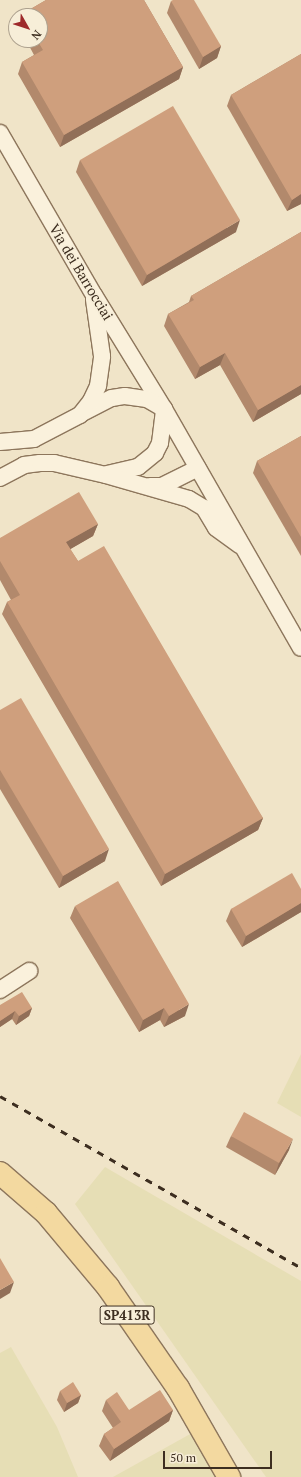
<!DOCTYPE html>
<style>
body{margin:0}
#map{position:relative;width:301px;height:1477px;overflow:hidden;background:#f0e4c8;font-family:"PT Serif",serif}
div>[style]{position:absolute}
[style*='--x']{left:calc(var(--x)*1px);top:calc(var(--y)*1px);width:calc(var(--w)*1px);rotate:calc(var(--a)*1deg)}
.farmland>*{inset:0;background:#e6deb5}
.roads{filter:drop-shadow(1px 0 #8d765c) drop-shadow(-1px 0 #8d765c) drop-shadow(0 1px #8d765c) drop-shadow(0 -1px #8d765c)}
.street>*{height:16px;margin:-8px;padding:0 8px;transform-origin:8px;border-radius:8px;background:#faf1dc}
.primary>*{height:22px;margin:-11px;padding:0 11px;transform-origin:11px;border-radius:11px;background:#f3d9a0}
.rail>*{height:3px;margin-top:-1.5px;transform-origin:0;background:repeating-linear-gradient(90deg,#3d2e20 0 7px,transparent 0 14px)}
.wall>*{inset:0;background:#b2896c}
.shaded-wall>*{inset:0;background:#916f58}
.building>*{inset:0;background:#cf9f7d}
span{translate:-50% -50%;white-space:nowrap;text-align:center;line-height:1.15;-webkit-text-stroke:3.5px #f7eed8;paint-order:stroke}
.shield-label span{padding:1px 3px;background:#f7eed8;border:1px solid;border-radius:3px;-webkit-text-stroke-width:0}
.shield-label{font-size:13px;color:#3d2e20;font-weight:700}
.street-label{font-size:14px;color:#3d2e20}
.north{position:absolute;left:8px;top:8px;width:40px;height:40px;box-sizing:border-box;background:#f7eed8;border:1px solid #ada18e;border-radius:50%;rotate:129deg;font-size:11px;font-weight:700;line-height:16px;text-align:center;color:#3d2e20}
.north::after{content:'';display:block;margin:auto;width:14px;height:18px;background:#9e2a2b;clip-path:polygon(50% 0,100% 100%,50% 72%,0 100%)}
.scale{position:absolute;left:163px;top:1451px;width:109px;height:18px;box-sizing:border-box;border:2px solid #3d2e20;border-top:0;padding-left:5px;font-size:12px;line-height:14px;white-space:nowrap;color:#3d2e20;-webkit-text-stroke:3px #f7eed8;paint-order:stroke}
</style>
<div id="map">
<div class="farmland">
<i style="clip-path:polygon(301px 1054px,301px 1117px,277px 1103px)"></i>
<i style="clip-path:polygon(105px 1167px,301px 1281px,301px 1477px,266px 1477px,75px 1204px)"></i>
<i style="clip-path:polygon(11px 1347px,57px 1427px,78px 1477px,0 1477px,0 1353px)"></i>
<i style="clip-path:polygon(192px 1433px,216px 1477px,113px 1477px)"></i>
</div>
<div class="roads">
<div class="street">
<i style="--x:0;--y:133;--w:187;--a:59.9"></i>
<i style="--x:94;--y:295;--w:134;--a:58.4"></i>
<i style="--x:164;--y:409;--w:275;--a:60.2"></i>
<i style="--x:84;--y:412;--w:31;--a:-27"></i>
<i style="--x:112;--y:398;--w:13;--a:-9"></i>
<i style="--x:125;--y:396;--w:22;--a:8"></i>
<i style="--x:147;--y:399;--w:20;--a:30"></i>
<i style="--x:0;--y:442;--w:34;--a:-5"></i>
<i style="--x:34;--y:439;--w:52;--a:-27.6"></i>
<i style="--x:80;--y:415;--w:18;--a:-52"></i>
<i style="--x:91;--y:401;--w:17;--a:-65"></i>
<i style="--x:98;--y:386;--w:30;--a:-82"></i>
<i style="--x:102;--y:356;--w:57;--a:-98.1"></i>
<i style="--x:107;--y:474;--w:32;--a:-13"></i>
<i style="--x:138;--y:467;--w:22;--a:-39"></i>
<i style="--x:155;--y:453;--w:11;--a:-63"></i>
<i style="--x:160;--y:443;--w:34;--a:-83"></i>
<i style="--x:0;--y:478;--w:27;--a:-28"></i>
<i style="--x:24;--y:465;--w:16;--a:-7"></i>
<i style="--x:40;--y:463;--w:14;--a:0"></i>
<i style="--x:54;--y:463;--w:53;--a:13"></i>
<i style="--x:106;--y:475;--w:86;--a:16.1"></i>
<i style="--x:189;--y:499;--w:17;--a:31"></i>
<i style="--x:204;--y:508;--w:23;--a:59"></i>
<i style="--x:216;--y:528;--w:29;--a:36"></i>
<i style="--x:150;--y:486;--w:12;--a:0"></i>
<i style="--x:162;--y:486;--w:40;--a:-26.6"></i>
<i style="--x:0;--y:990;--w:35;--a:-33"></i>
</div>
<div class="primary">
<i style="--x:0;--y:1173;--w:61;--a:41"></i>
<i style="--x:46;--y:1213;--w:97;--a:50"></i>
<i style="--x:108;--y:1287;--w:123;--a:55.3"></i>
<i style="--x:178;--y:1388;--w:103;--a:60.2"></i>
</div>
</div>
<div class="rail">
<i style="--x:0;--y:1096;--w:347;--a:29.7"></i>
</div>
<div class="wall">
<i style="clip-path:polygon(46px 0,144px 0,183px 67px,179px 79px,60px 147px,18px 74px,22px 62px,34px 55px,26px 40px,40px 40px,40px 16px,21px 16px,22px 14px)"></i>
<i style="clip-path:polygon(171px 1px,221px 46px,217px 58px,199px 69px,167px 13px)"></i>
<i style="clip-path:polygon(301px 54px,301px 204px,287px 211px,227px 106px,231px 95px)"></i>
<i style="clip-path:polygon(80px 160px,236px 232px,142px 286px,76px 172px)"></i>
<i style="clip-path:polygon(301px 232px,301px 394px,253px 422px,220px 365px,195px 379px,164px 326px,168px 314px,189px 302px,191px 296px)"></i>
<i style="clip-path:polygon(301px 436px,301px 556px,253px 473px,257px 461px)"></i>
<i style="clip-path:polygon(98px 524px,93px 536px,70px 549px,78px 561px,263px 818px,258px 830px,161px 886px,2px 614px,7px 602px,11px 600px,0 580px,0 538px)"></i>
<i style="clip-path:polygon(0 710px,105px 861px,59px 888px,0 789px)"></i>
<i style="clip-path:polygon(301px 889px,301px 912px,242px 947px,226px 921px,231px 909px)"></i>
<i style="clip-path:polygon(75px 906px,185px 1016px,164px 1027px,160px 1020px,139px 1032px,70px 918px)"></i>
<i style="clip-path:polygon(0 1005px,32px 1008px,29px 1016px,16px 1025px,12px 1019px,0 1027px)"></i>
<i style="clip-path:polygon(231px 1136px,289px 1150px,275px 1175px,226px 1147px)"></i>
<i style="clip-path:polygon(60px 1391px,81px 1395px,78px 1403px,64px 1412px,57px 1400px)"></i>
<i style="clip-path:polygon(106px 1400px,129px 1410px,173px 1410px,169px 1421px,110px 1461px,99px 1446px,104px 1434px,113px 1428px,102px 1411px)"></i>
</div>
<div class="shaded-wall">
<i style="clip-path:polygon(221px 46px,217px 58px,199px 69px,203px 57px)"></i>
<i style="clip-path:polygon(183px 67px,179px 79px,60px 147px,64px 135px)"></i>
<i style="clip-path:polygon(301px 194px,301px 204px,287px 211px,292px 200px)"></i>
<i style="clip-path:polygon(240px 220px,236px 232px,142px 286px,147px 275px)"></i>
<i style="clip-path:polygon(225px 353px,220px 365px,195px 379px,200px 367px)"></i>
<i style="clip-path:polygon(301px 385px,301px 394px,253px 422px,258px 410px)"></i>
<i style="clip-path:polygon(98px 524px,93px 536px,62px 554px,66px 542px)"></i>
<i style="clip-path:polygon(263px 818px,258px 830px,161px 886px,165px 874px)"></i>
<i style="clip-path:polygon(109px 849px,105px 861px,59px 888px,63px 876px)"></i>
<i style="clip-path:polygon(301px 903px,301px 912px,242px 947px,246px 936px)"></i>
<i style="clip-path:polygon(189px 1004px,185px 1016px,164px 1027px,169px 1016px)"></i>
<i style="clip-path:polygon(32px 1008px,29px 1016px,16px 1025px,19px 1016px)"></i>
<i style="clip-path:polygon(164px 1008px,160px 1020px,139px 1032px,143px 1020px)"></i>
<i style="clip-path:polygon(15px 1011px,12px 1019px,0 1027px,0 1021px)"></i>
<i style="clip-path:polygon(293px 1139px,289px 1150px,275px 1175px,279px 1163px)"></i>
<i style="clip-path:polygon(14px 1282px,10px 1293px,0 1299px,0 1290px)"></i>
<i style="clip-path:polygon(81px 1395px,78px 1403px,64px 1412px,67px 1403px)"></i>
<i style="clip-path:polygon(173px 1410px,169px 1421px,110px 1461px,114px 1449px)"></i>
</div>
<div class="building">
<i style="clip-path:polygon(46px 0,144px 0,183px 67px,64px 135px,22px 62px,43px 50px,37px 40px,40px 40px,40px 16px,23px 16px,22px 14px)"></i>
<i style="clip-path:polygon(173px 0,194px 0,221px 46px,203px 57px,171px 1px)"></i>
<i style="clip-path:polygon(301px 54px,301px 194px,292px 200px,231px 95px)"></i>
<i style="clip-path:polygon(173px 106px,240px 220px,147px 275px,80px 160px)"></i>
<i style="clip-path:polygon(301px 232px,301px 385px,258px 410px,225px 353px,200px 367px,168px 314px,194px 300px,191px 296px)"></i>
<i style="clip-path:polygon(301px 436px,301px 537px,257px 461px)"></i>
<i style="clip-path:polygon(79px 492px,98px 524px,66px 542px,78px 561px,104px 546px,263px 818px,165px 874px,7px 602px,20px 595px,0 561px,0 538px)"></i>
<i style="clip-path:polygon(21px 698px,109px 849px,63px 876px,0 770px,0 710px)"></i>
<i style="clip-path:polygon(292px 873px,301px 889px,301px 903px,246px 936px,231px 909px)"></i>
<i style="clip-path:polygon(118px 881px,189px 1004px,169px 1016px,164px 1008px,143px 1020px,75px 906px)"></i>
<i style="clip-path:polygon(22px 992px,32px 1008px,19px 1016px,15px 1011px,0 1021px,0 1005px)"></i>
<i style="clip-path:polygon(244px 1112px,293px 1139px,279px 1163px,231px 1136px)"></i>
<i style="clip-path:polygon(0 1258px,14px 1282px,0 1290px)"></i>
<i style="clip-path:polygon(73px 1382px,81px 1395px,67px 1403px,60px 1391px)"></i>
<i style="clip-path:polygon(160px 1390px,173px 1410px,114px 1449px,104px 1434px,121px 1422px,106px 1400px,117px 1392px,129px 1410px)"></i>
</div>
<div class="shield-label">
<span style="left:127px;top:1315px">SP413R</span>
</div>
<div class="street-label">
<span style="left:81px;top:272px;rotate:59deg">Via dei Barrocciai</span>
</div>
<div class="north">N</div>
<div class="scale">50 m</div>
</div>
